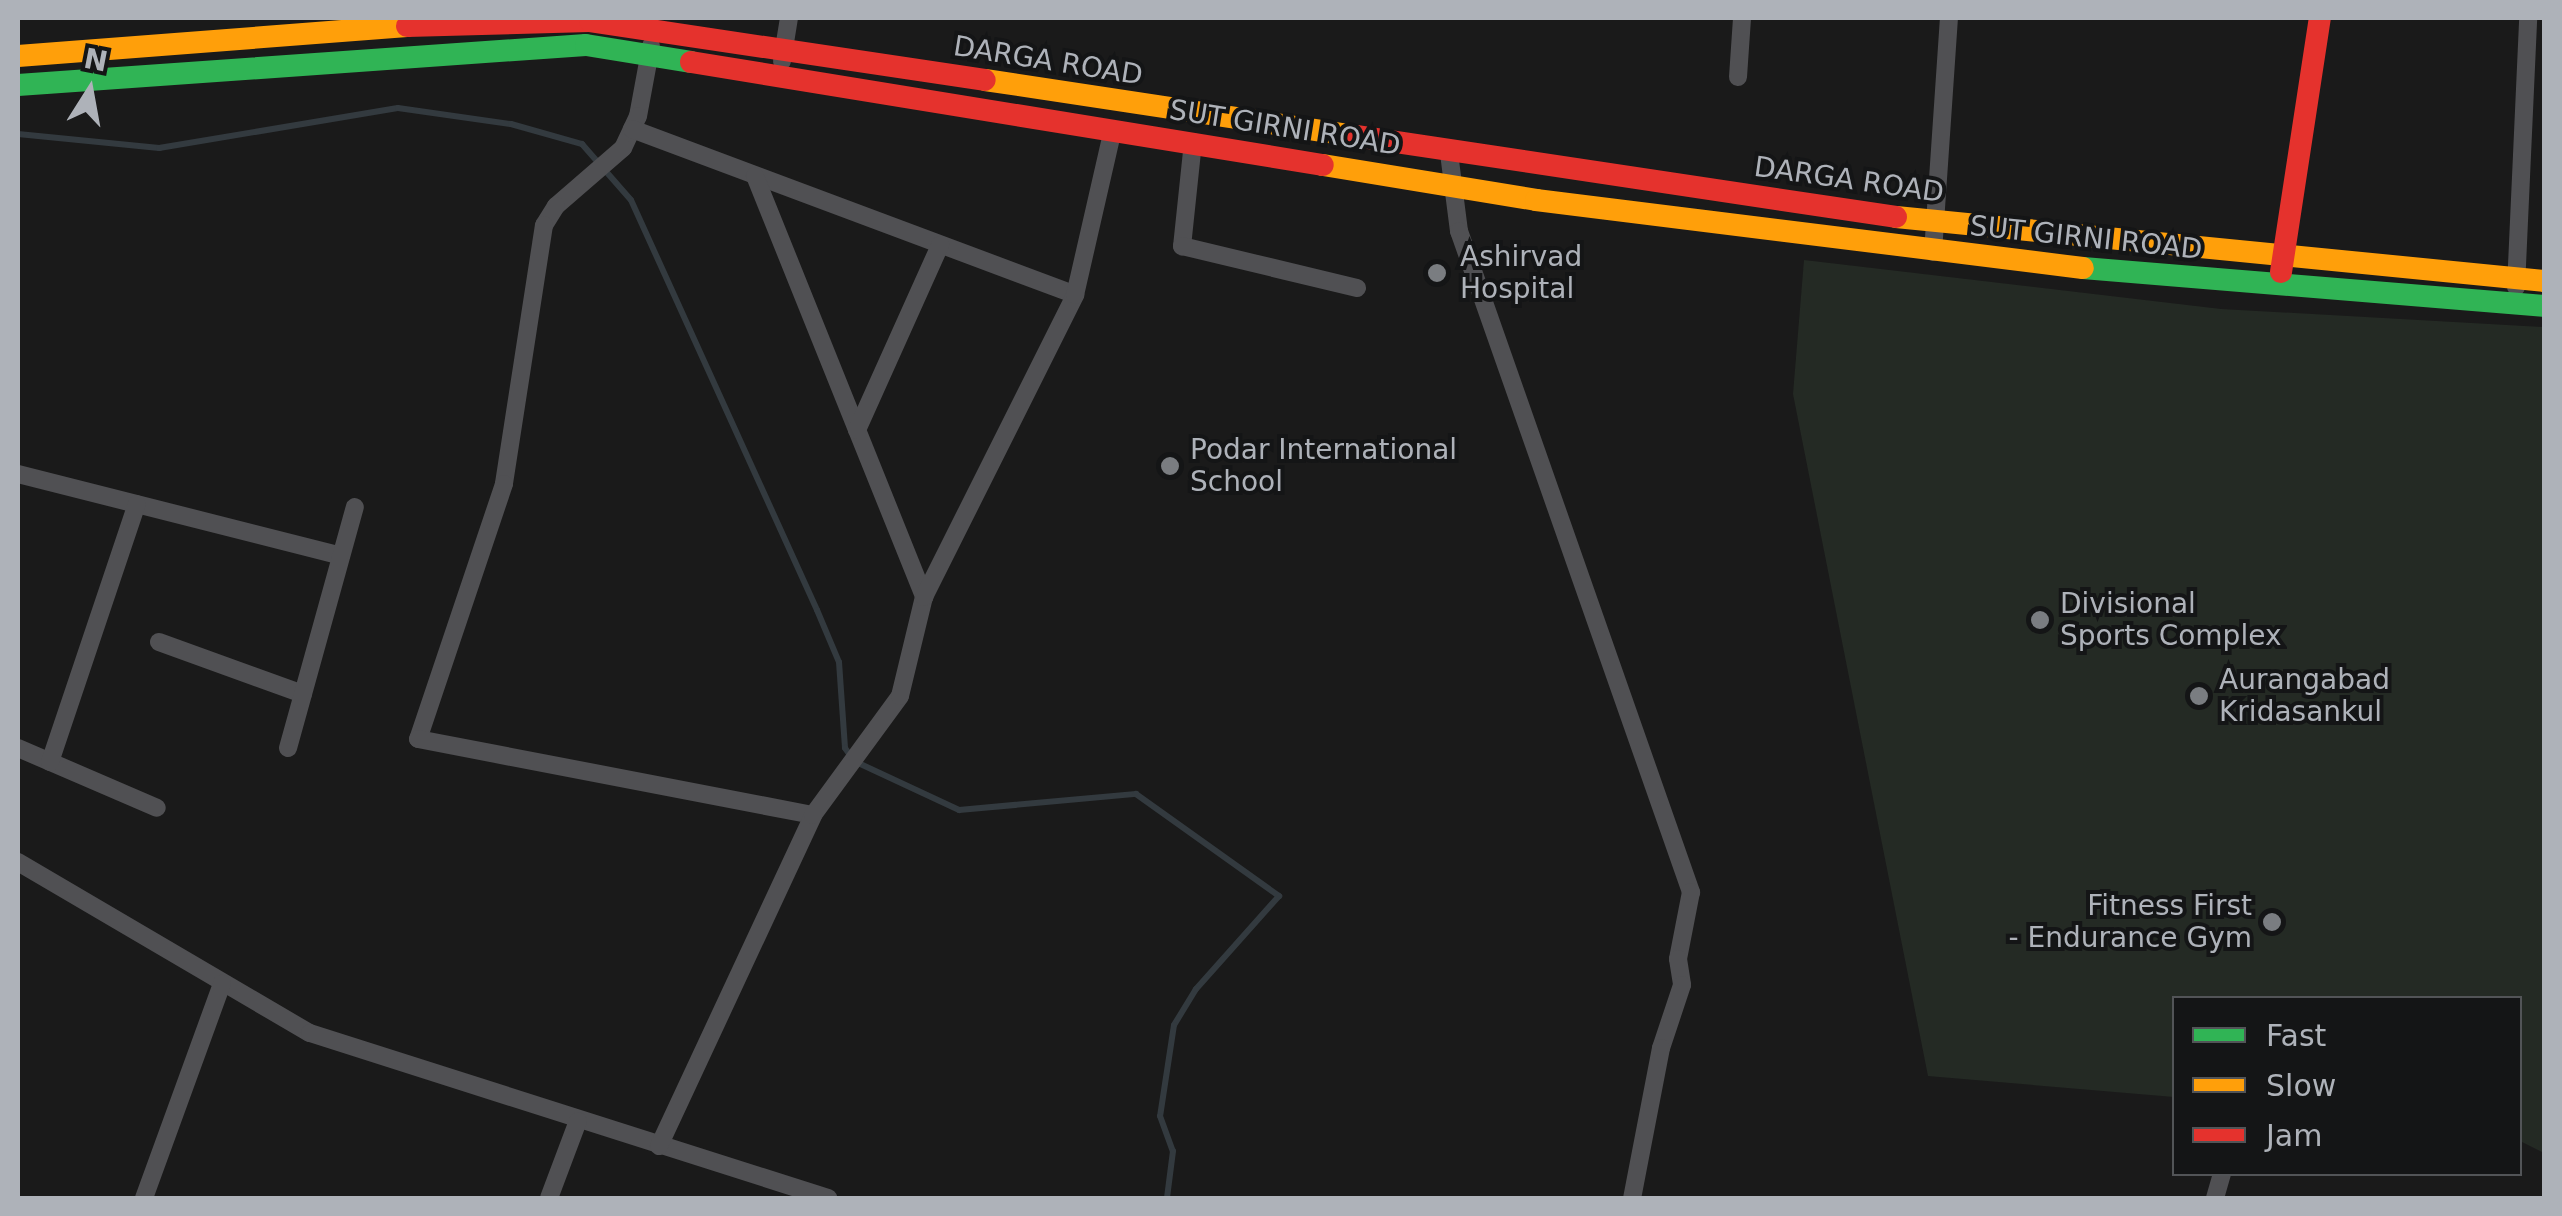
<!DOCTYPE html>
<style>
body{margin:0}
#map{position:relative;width:2562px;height:1216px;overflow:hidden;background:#1a1a1a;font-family:"DejaVu Sans",sans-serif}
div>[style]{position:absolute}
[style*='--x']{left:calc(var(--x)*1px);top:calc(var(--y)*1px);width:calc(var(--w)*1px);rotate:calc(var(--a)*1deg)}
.green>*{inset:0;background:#242a24}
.stream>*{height:6px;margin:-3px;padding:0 3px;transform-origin:3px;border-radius:3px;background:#333a3f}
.street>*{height:18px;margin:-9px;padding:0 9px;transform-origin:9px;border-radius:9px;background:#505053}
.fast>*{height:22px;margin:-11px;padding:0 11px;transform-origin:11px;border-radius:11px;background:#30b455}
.slow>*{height:22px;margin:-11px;padding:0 11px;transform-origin:11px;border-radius:11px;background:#ff9f0a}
.jam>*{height:22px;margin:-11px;padding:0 11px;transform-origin:11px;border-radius:11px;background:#e5322d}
.dots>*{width:28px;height:28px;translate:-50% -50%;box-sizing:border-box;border:5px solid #141516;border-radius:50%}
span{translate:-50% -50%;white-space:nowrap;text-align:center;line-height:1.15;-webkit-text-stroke:8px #141516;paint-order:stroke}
.street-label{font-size:28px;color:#aeb2b9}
.poi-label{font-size:28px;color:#aeb2b9}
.left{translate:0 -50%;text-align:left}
.right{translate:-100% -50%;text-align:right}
.frame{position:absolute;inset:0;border:20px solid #aeb2b9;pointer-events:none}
.legend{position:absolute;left:2172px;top:996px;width:350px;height:180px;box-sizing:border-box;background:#141516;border:2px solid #525457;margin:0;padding:12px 18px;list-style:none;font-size:30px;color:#aeb2b9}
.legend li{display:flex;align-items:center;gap:20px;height:50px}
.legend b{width:50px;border:2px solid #525457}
.north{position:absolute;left:40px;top:40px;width:100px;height:100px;-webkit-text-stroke:8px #141516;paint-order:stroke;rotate:11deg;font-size:28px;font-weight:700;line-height:40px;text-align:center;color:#aeb2b9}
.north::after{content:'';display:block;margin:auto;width:35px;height:45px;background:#aeb2b9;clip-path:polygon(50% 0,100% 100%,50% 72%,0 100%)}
</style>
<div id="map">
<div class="green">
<i style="clip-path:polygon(1804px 260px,2221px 309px,2544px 327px,2544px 1153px,2520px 1141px,2520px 998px,2174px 998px,2174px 1097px,1928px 1076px,1793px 394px)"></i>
</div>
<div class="stream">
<i style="--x:18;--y:134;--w:142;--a:5.7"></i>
<i style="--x:159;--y:148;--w:242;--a:-9.5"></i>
<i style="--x:398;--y:108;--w:114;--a:8.1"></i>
<i style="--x:511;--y:124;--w:74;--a:15.7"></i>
<i style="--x:582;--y:144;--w:74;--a:48.8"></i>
<i style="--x:631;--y:200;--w:450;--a:65.6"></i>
<i style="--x:817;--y:610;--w:56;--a:67.1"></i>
<i style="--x:839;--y:662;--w:86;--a:86"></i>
<i style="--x:845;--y:748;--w:16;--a:55"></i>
<i style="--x:854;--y:761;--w:116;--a:25"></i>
<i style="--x:959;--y:810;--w:178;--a:-5.2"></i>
<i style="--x:1136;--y:794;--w:176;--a:35.5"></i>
<i style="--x:1279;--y:896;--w:125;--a:131.7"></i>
<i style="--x:1196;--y:989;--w:42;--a:121.4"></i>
<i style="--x:1174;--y:1025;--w:92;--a:98.7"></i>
<i style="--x:1160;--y:1116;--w:37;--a:70"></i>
<i style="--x:1173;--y:1151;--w:47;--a:97.3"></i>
</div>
<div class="street">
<i style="--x:651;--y:46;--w:71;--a:100.5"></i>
<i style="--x:638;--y:116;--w:35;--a:115"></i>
<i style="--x:623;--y:148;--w:89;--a:139.1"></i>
<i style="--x:556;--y:206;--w:22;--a:122"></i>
<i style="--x:544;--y:225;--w:262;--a:98.8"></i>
<i style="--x:504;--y:484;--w:269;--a:108.6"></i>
<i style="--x:418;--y:739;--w:402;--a:10.9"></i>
<i style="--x:782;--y:61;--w:44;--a:-80.8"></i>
<i style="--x:1738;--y:77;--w:59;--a:-86.1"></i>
<i style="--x:632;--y:129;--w:473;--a:20.5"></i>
<i style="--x:1193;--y:142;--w:105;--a:96"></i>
<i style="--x:1182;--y:246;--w:180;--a:13.5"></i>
<i style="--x:1449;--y:153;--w:79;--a:82.7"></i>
<i style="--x:1459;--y:231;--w:701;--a:70.66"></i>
<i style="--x:1691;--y:892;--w:68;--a:101"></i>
<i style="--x:1678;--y:959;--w:26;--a:81"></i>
<i style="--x:1682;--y:985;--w:66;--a:108.4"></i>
<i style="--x:1661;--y:1048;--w:153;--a:100.9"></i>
<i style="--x:755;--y:176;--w:454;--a:68.1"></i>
<i style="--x:1933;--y:252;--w:235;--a:-86.1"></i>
<i style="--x:2516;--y:287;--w:269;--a:-87.4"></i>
<i style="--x:857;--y:430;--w:203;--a:-65.8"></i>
<i style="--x:18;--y:474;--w:333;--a:14.2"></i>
<i style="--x:159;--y:642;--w:153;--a:19.9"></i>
<i style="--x:18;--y:748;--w:151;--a:23.3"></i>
<i style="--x:288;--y:748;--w:250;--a:-74.5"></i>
<i style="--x:50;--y:762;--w:272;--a:-71.4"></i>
<i style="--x:18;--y:862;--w:338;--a:30.4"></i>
<i style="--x:310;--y:1033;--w:544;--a:17.67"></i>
<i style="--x:659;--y:1146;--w:365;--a:-65"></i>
<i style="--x:813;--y:815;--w:147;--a:-53.8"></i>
<i style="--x:900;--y:696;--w:102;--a:-76.4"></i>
<i style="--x:924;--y:597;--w:338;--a:-63.4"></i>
<i style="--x:1075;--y:295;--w:170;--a:-77.1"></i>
<i style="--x:144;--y:1198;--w:228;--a:-70"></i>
<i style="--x:549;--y:1198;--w:82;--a:-69.4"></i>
<i style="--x:2215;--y:1198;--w:25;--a:-74"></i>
</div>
<div class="fast">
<i style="--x:18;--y:85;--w:569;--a:-4.03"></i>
<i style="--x:586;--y:45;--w:106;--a:9.2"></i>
<i style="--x:2083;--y:268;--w:463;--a:4.7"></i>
</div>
<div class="slow">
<i style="--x:18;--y:56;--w:390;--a:-4.4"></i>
<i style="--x:985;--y:80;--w:375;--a:8.6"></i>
<i style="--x:1323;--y:165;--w:216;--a:9.3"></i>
<i style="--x:1536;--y:200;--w:551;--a:7.09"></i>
<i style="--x:1896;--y:217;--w:651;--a:5.64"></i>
</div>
<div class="jam">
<i style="--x:407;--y:26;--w:183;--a:-1.6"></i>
<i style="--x:590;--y:21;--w:399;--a:8.5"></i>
<i style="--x:691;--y:62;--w:640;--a:9.26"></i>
<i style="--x:1356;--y:136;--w:546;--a:8.53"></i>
<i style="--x:2281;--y:272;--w:257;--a:-81.3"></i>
</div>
<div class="dots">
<i style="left:1437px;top:273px;background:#7a7d81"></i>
<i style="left:1170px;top:466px;background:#7a7d81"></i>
<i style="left:2040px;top:620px;background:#7a7d81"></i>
<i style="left:2199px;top:696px;background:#7a7d81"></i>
<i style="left:2272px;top:922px;background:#7a7d81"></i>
</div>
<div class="street-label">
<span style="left:1048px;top:61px;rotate:9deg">DARGA ROAD</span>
<span style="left:1285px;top:128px;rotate:9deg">SUT GIRNI ROAD</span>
<span style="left:1849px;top:180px;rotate:8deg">DARGA ROAD</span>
<span style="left:2086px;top:238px;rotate:6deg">SUT GIRNI ROAD</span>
</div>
<div class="poi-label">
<span class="left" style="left:1460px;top:273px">Ashirvad<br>Hospital</span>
<span class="left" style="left:1190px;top:466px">Podar International<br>School</span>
<span class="left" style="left:2060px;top:620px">Divisional<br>Sports Complex</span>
<span class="left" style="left:2219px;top:696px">Aurangabad<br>Kridasankul</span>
<span class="right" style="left:2252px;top:922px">Fitness First<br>- Endurance Gym</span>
</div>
<div class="frame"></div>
<ul class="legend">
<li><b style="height:12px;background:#30b455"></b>Fast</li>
<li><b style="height:12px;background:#ff9f0a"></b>Slow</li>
<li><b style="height:12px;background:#e5322d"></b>Jam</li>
</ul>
<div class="north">N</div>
</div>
